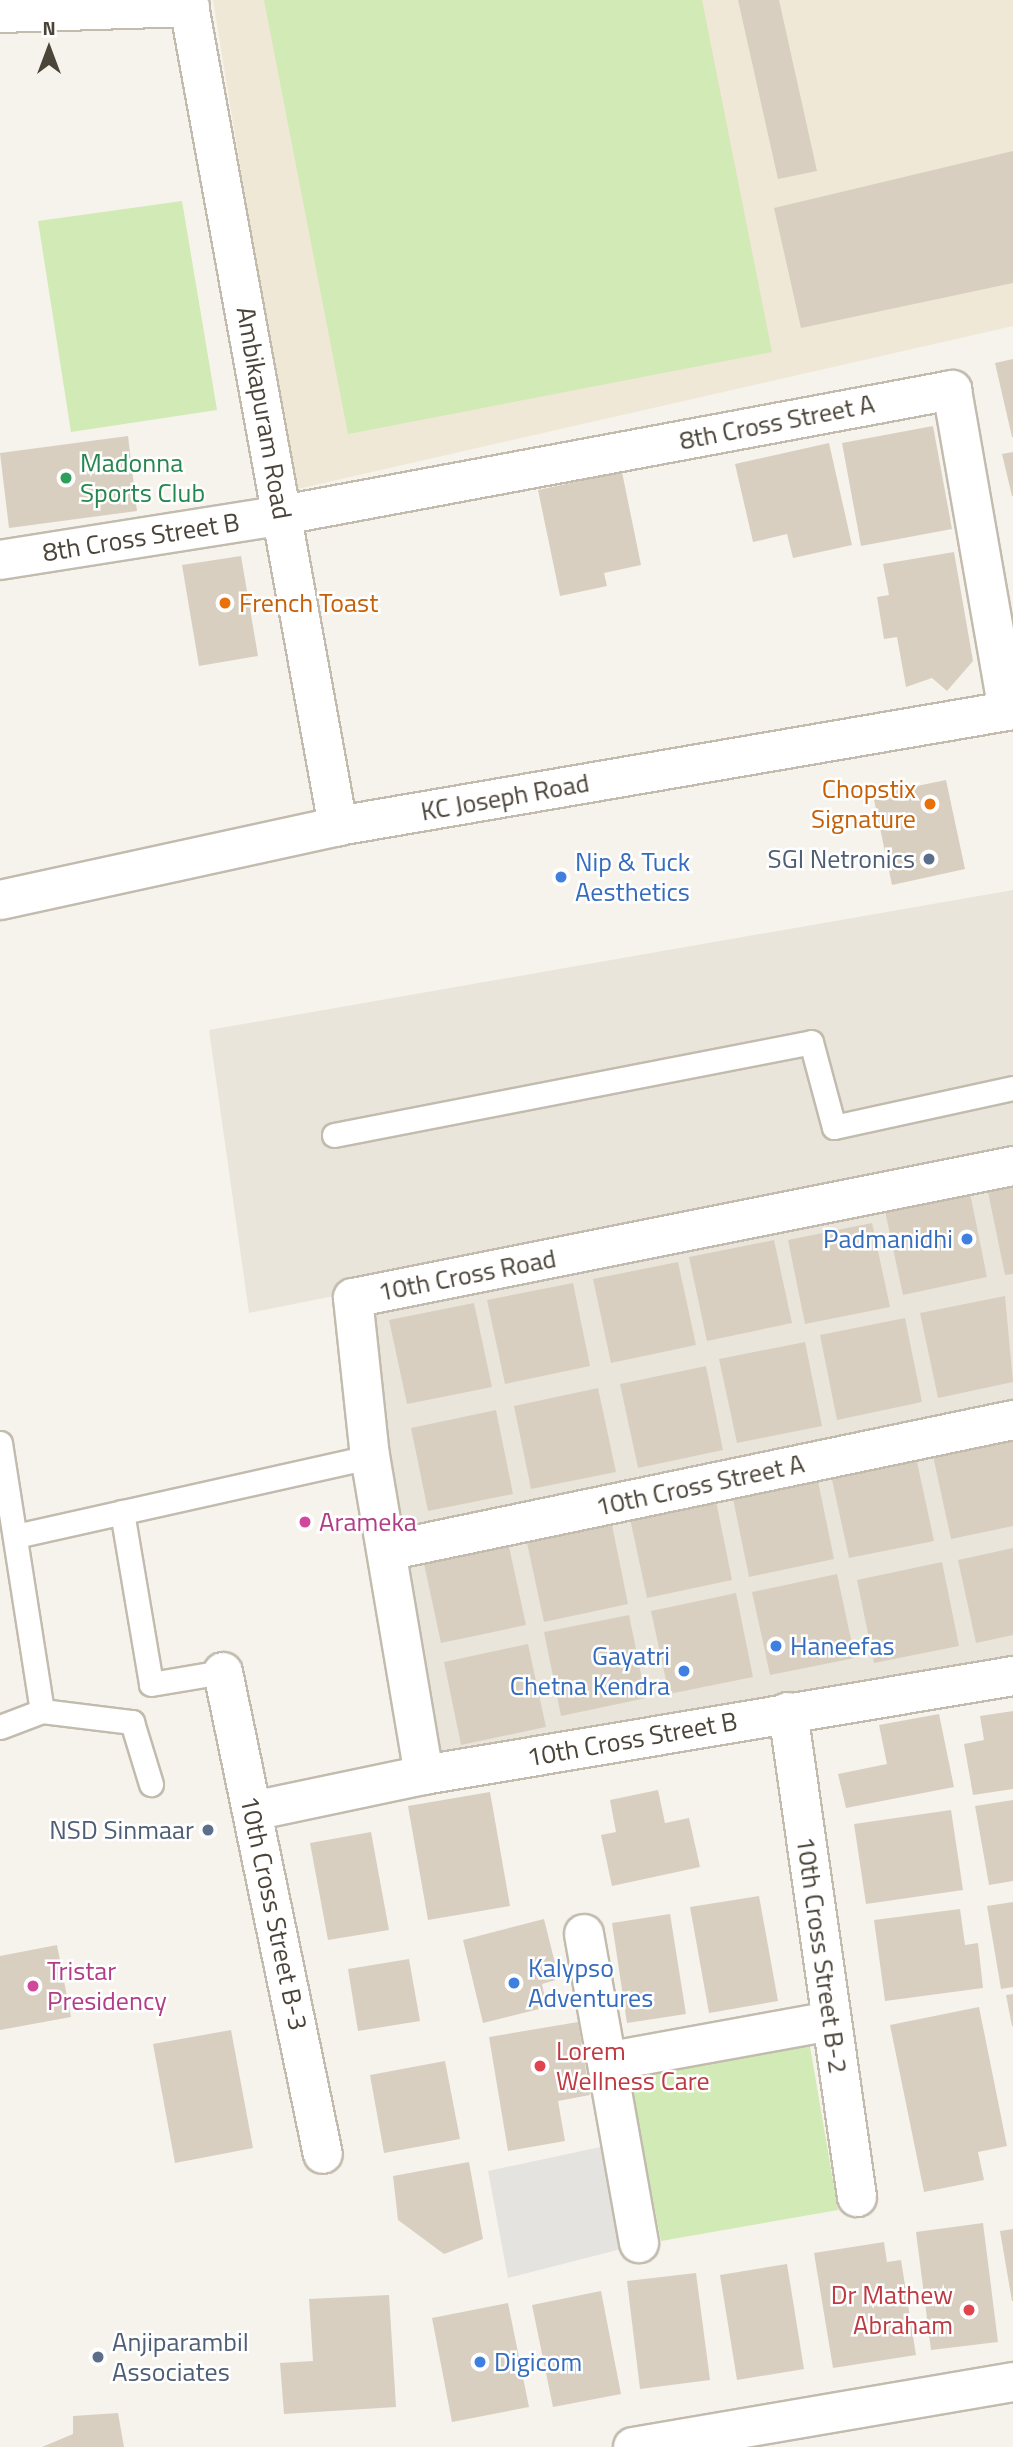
<!DOCTYPE html>
<style>
body{margin:0}
#map{position:relative;width:1013px;height:2447px;overflow:hidden;background:#f6f3ec;font-family:"Titillium Web",sans-serif}
div>[style]{position:absolute}
[style*='--x']{left:calc(var(--x)*1px);top:calc(var(--y)*1px);width:calc(var(--w)*1px);rotate:calc(var(--a)*1deg)}
.residential>*{inset:0;background:#eae5da}
.education>*{inset:0;background:#efe8d6}
.green>*{inset:0;background:#d2eab5}
.parking>*{inset:0;background:#e5e3e0}
.building>*{inset:0;background:#d8cfc1}
.roads{filter:drop-shadow(2px 0 #c2bbae) drop-shadow(-2px 0 #c2bbae) drop-shadow(0 2px #c2bbae) drop-shadow(0 -2px #c2bbae)}
.lane>*{height:23px;margin:-11.5px;padding:0 11.5px;transform-origin:11.5px;border-radius:11.5px;background:#fff}
.street>*{height:38px;margin:-19px;padding:0 19px;transform-origin:19px;border-radius:19px;background:#fff}
.dots>*{width:19px;height:19px;translate:-50% -50%;box-sizing:border-box;border:4px solid #fff;border-radius:50%}
span{translate:-50% -50%;white-space:nowrap;text-align:center;line-height:1.15;-webkit-text-stroke:5px #fff;paint-order:stroke}
.street-label{font-size:26px;color:#4b4439}
.leisure-label{font-size:26px;color:#27864d}
.left{translate:0 -50%;text-align:left}
.food-label{font-size:26px;color:#c56008}
.right{translate:-100% -50%;text-align:right}
.service-label{font-size:26px;color:#4e5e75}
.shop-label{font-size:26px;color:#366cbe}
.hotel-label{font-size:26px;color:#b23c85}
.health-label{font-size:26px;color:#be3a42}
.north{position:absolute;left:14px;top:14px;width:70px;height:70px;-webkit-text-stroke:5px #fff;paint-order:stroke;rotate:0deg;font-size:19px;font-weight:700;line-height:28px;text-align:center;color:#4b4439}
.north::after{content:'';display:block;margin:auto;width:24px;height:32px;background:#4b4439;clip-path:polygon(50% 0,100% 100%,50% 72%,0 100%)}
</style>
<div id="map">
<div class="residential">
<i style="clip-path:polygon(1013px 890px,1013px 1664px,431px 1765px,354px 1292px,249px 1313px,209px 1030px)"></i>
</div>
<div class="education">
<i style="clip-path:polygon(213px 0,1013px 0,1013px 326px,293px 490px)"></i>
</div>
<div class="green">
<i style="clip-path:polygon(264px 0,702px 0,772px 352px,348px 434px)"></i>
<i style="clip-path:polygon(182px 201px,217px 410px,71px 432px,38px 221px)"></i>
<i style="clip-path:polygon(809px 2041px,838px 2210px,661px 2241px,631px 2087px,646px 2069px)"></i>
</div>
<div class="parking">
<i style="clip-path:polygon(605px 2146px,625px 2248px,508px 2278px,488px 2171px)"></i>
</div>
<div class="building">
<i style="clip-path:polygon(738px 0,779px 0,817px 171px,778px 179px)"></i>
<i style="clip-path:polygon(1013px 151px,1013px 283px,801px 328px,774px 208px)"></i>
<i style="clip-path:polygon(1013px 359px,1013px 437px,1012px 437px,995px 363px)"></i>
<i style="clip-path:polygon(933px 426px,952px 529px,861px 546px,842px 443px)"></i>
<i style="clip-path:polygon(128px 436px,137px 511px,9px 528px,0 453px)"></i>
<i style="clip-path:polygon(829px 443px,852px 545px,793px 558px,787px 534px,753px 542px,735px 464px)"></i>
<i style="clip-path:polygon(1013px 452px,1013px 496px,1012px 496px,1002px 454px)"></i>
<i style="clip-path:polygon(622px 472px,641px 565px,604px 573px,607px 586px,560px 596px,538px 490px)"></i>
<i style="clip-path:polygon(954px 552px,973px 661px,947px 691px,932px 678px,906px 687px,897px 637px,884px 639px,877px 597px,889px 595px,883px 564px)"></i>
<i style="clip-path:polygon(241px 556px,258px 656px,199px 666px,182px 565px)"></i>
<i style="clip-path:polygon(946px 780px,965px 869px,892px 885px,873px 795px)"></i>
<i style="clip-path:polygon(1013px 1187px,1013px 1274px,1005px 1275px,988px 1192px)"></i>
<i style="clip-path:polygon(970px 1193px,987px 1277px,903px 1295px,885px 1211px)"></i>
<i style="clip-path:polygon(872px 1223px,890px 1307px,805px 1324px,788px 1240px)"></i>
<i style="clip-path:polygon(774px 1240px,792px 1323px,707px 1341px,689px 1257px)"></i>
<i style="clip-path:polygon(678px 1262px,696px 1345px,611px 1363px,593px 1279px)"></i>
<i style="clip-path:polygon(573px 1283px,590px 1366px,505px 1384px,487px 1300px)"></i>
<i style="clip-path:polygon(1005px 1296px,1013px 1382px,938px 1398px,920px 1313px)"></i>
<i style="clip-path:polygon(474px 1303px,492px 1387px,407px 1404px,389px 1320px)"></i>
<i style="clip-path:polygon(905px 1318px,922px 1402px,837px 1420px,820px 1335px)"></i>
<i style="clip-path:polygon(805px 1342px,822px 1426px,737px 1443px,719px 1359px)"></i>
<i style="clip-path:polygon(706px 1366px,723px 1450px,638px 1468px,620px 1384px)"></i>
<i style="clip-path:polygon(598px 1388px,616px 1472px,531px 1489px,514px 1406px)"></i>
<i style="clip-path:polygon(496px 1410px,513px 1494px,428px 1511px,411px 1428px)"></i>
<i style="clip-path:polygon(1013px 1439px,1013px 1526px,951px 1539px,933px 1456px)"></i>
<i style="clip-path:polygon(916px 1457px,934px 1541px,849px 1558px,831px 1475px)"></i>
<i style="clip-path:polygon(817px 1476px,834px 1559px,749px 1577px,732px 1494px)"></i>
<i style="clip-path:polygon(715px 1496px,732px 1580px,647px 1598px,629px 1514px)"></i>
<i style="clip-path:polygon(611px 1520px,628px 1604px,544px 1622px,526px 1538px)"></i>
<i style="clip-path:polygon(508px 1542px,526px 1625px,441px 1643px,423px 1559px)"></i>
<i style="clip-path:polygon(1013px 1548px,1013px 1635px,976px 1643px,958px 1560px)"></i>
<i style="clip-path:polygon(942px 1562px,959px 1646px,874px 1663px,857px 1580px)"></i>
<i style="clip-path:polygon(837px 1574px,855px 1658px,770px 1675px,752px 1592px)"></i>
<i style="clip-path:polygon(736px 1593px,753px 1677px,669px 1694px,651px 1611px)"></i>
<i style="clip-path:polygon(629px 1615px,646px 1698px,561px 1716px,544px 1632px)"></i>
<i style="clip-path:polygon(528px 1644px,546px 1727px,461px 1745px,444px 1662px)"></i>
<i style="clip-path:polygon(1013px 1711px,1013px 1789px,973px 1795px,964px 1744px,984px 1740px,980px 1716px)"></i>
<i style="clip-path:polygon(939px 1714px,954px 1787px,846px 1808px,838px 1774px,887px 1764px,879px 1725px)"></i>
<i style="clip-path:polygon(658px 1790px,665px 1823px,689px 1818px,700px 1867px,612px 1886px,601px 1835px,616px 1832px,610px 1800px)"></i>
<i style="clip-path:polygon(490px 1792px,510px 1906px,428px 1920px,408px 1806px)"></i>
<i style="clip-path:polygon(1013px 1800px,1013px 1881px,989px 1885px,975px 1806px)"></i>
<i style="clip-path:polygon(951px 1810px,963px 1890px,866px 1904px,854px 1824px)"></i>
<i style="clip-path:polygon(371px 1832px,389px 1930px,328px 1940px,310px 1843px)"></i>
<i style="clip-path:polygon(759px 1896px,778px 2001px,709px 2013px,690px 1907px)"></i>
<i style="clip-path:polygon(1013px 1902px,1013px 1987px,1001px 1989px,987px 1906px)"></i>
<i style="clip-path:polygon(960px 1909px,965px 1945px,978px 1943px,983px 1988px,885px 2001px,874px 1920px)"></i>
<i style="clip-path:polygon(670px 1914px,686px 2014px,627px 2023px,612px 1923px)"></i>
<i style="clip-path:polygon(544px 1919px,559px 1979px,542px 1984px,547px 2007px,483px 2023px,463px 1940px)"></i>
<i style="clip-path:polygon(57px 1945px,71px 2017px,0 2030px,0 1956px)"></i>
<i style="clip-path:polygon(409px 1959px,420px 2021px,358px 2031px,348px 1969px)"></i>
<i style="clip-path:polygon(1013px 1994px,1013px 2026px,1012px 2026px,1006px 1995px)"></i>
<i style="clip-path:polygon(979px 2007px,1007px 2146px,978px 2152px,984px 2180px,924px 2192px,890px 2025px)"></i>
<i style="clip-path:polygon(578px 2022px,590px 2095px,558px 2101px,565px 2141px,508px 2151px,489px 2037px)"></i>
<i style="clip-path:polygon(231px 2030px,253px 2148px,175px 2163px,153px 2044px)"></i>
<i style="clip-path:polygon(445px 2061px,460px 2139px,384px 2153px,370px 2075px)"></i>
<i style="clip-path:polygon(469px 2162px,483px 2239px,444px 2254px,398px 2220px,393px 2176px)"></i>
<i style="clip-path:polygon(983px 2223px,998px 2342px,931px 2350px,916px 2232px)"></i>
<i style="clip-path:polygon(1013px 2229px,1013px 2301px,1012px 2301px,1000px 2231px)"></i>
<i style="clip-path:polygon(884px 2242px,887px 2262px,901px 2260px,916px 2355px,833px 2368px,814px 2253px)"></i>
<i style="clip-path:polygon(787px 2264px,804px 2369px,737px 2380px,720px 2275px)"></i>
<i style="clip-path:polygon(696px 2273px,710px 2380px,640px 2389px,627px 2281px)"></i>
<i style="clip-path:polygon(601px 2291px,621px 2394px,553px 2407px,532px 2305px)"></i>
<i style="clip-path:polygon(389px 2295px,396px 2407px,284px 2414px,280px 2363px,313px 2361px,309px 2299px)"></i>
<i style="clip-path:polygon(508px 2303px,529px 2407px,452px 2422px,432px 2318px)"></i>
<i style="clip-path:polygon(118px 2413px,124px 2447px,42px 2447px,73px 2434px,73px 2416px)"></i>
</div>
<div class="roads">
<div class="lane">
<i style="--x:334;--y:1135;--w:486;--a:-11"></i>
<i style="--x:811;--y:1042;--w:88;--a:74.9"></i>
<i style="--x:834;--y:1127;--w:183;--a:-12.3"></i>
<i style="--x:0;--y:1443;--w:271;--a:81.1"></i>
<i style="--x:122;--y:1512;--w:174;--a:80.4"></i>
<i style="--x:151;--y:1684;--w:73;--a:-9.5"></i>
<i style="--x:16;--y:1536;--w:363;--a:-12.6"></i>
<i style="--x:0;--y:1727;--w:45;--a:-20.9"></i>
<i style="--x:42;--y:1711;--w:91;--a:7"></i>
<i style="--x:132;--y:1722;--w:65;--a:73"></i>
</div>
<div class="street">
<i style="--x:188;--y:0;--w:840;--a:79.71"></i>
<i style="--x:0;--y:13;--w:190;--a:-1.8"></i>
<i style="--x:0;--y:560;--w:287;--a:-9"></i>
<i style="--x:283;--y:515;--w:681;--a:-10.58"></i>
<i style="--x:952;--y:390;--w:325;--a:80.1"></i>
<i style="--x:0;--y:900;--w:346;--a:-12.3"></i>
<i style="--x:338;--y:826;--w:685;--a:-9.75"></i>
<i style="--x:387;--y:1551;--w:640;--a:-11.82"></i>
<i style="--x:223;--y:1672;--w:492;--a:78.3"></i>
<i style="--x:788;--y:1712;--w:490;--a:81.9"></i>
<i style="--x:424;--y:1775;--w:323;--a:-99.6"></i>
<i style="--x:370;--y:1457;--w:160;--a:-96.1"></i>
<i style="--x:353;--y:1298;--w:673;--a:-11.31"></i>
<i style="--x:253;--y:1811;--w:175;--a:-11.9"></i>
<i style="--x:424;--y:1775;--w:597;--a:-9.54"></i>
<i style="--x:584;--y:1934;--w:314;--a:79.9"></i>
<i style="--x:611;--y:2061;--w:224;--a:-10.3"></i>
<i style="--x:633;--y:2447;--w:386;--a:-9.7"></i>
</div>
</div>
<div class="dots">
<i style="left:66px;top:478px;background:#2e9e5b"></i>
<i style="left:225px;top:603px;background:#e8710a"></i>
<i style="left:930px;top:804px;background:#e8710a"></i>
<i style="left:929px;top:859px;background:#5c6f8a"></i>
<i style="left:561px;top:877px;background:#3f7fe0"></i>
<i style="left:967px;top:1239px;background:#3f7fe0"></i>
<i style="left:305px;top:1522px;background:#d1479c"></i>
<i style="left:776px;top:1646px;background:#3f7fe0"></i>
<i style="left:684px;top:1671px;background:#3f7fe0"></i>
<i style="left:208px;top:1830px;background:#5c6f8a"></i>
<i style="left:514px;top:1983px;background:#3f7fe0"></i>
<i style="left:33px;top:1986px;background:#d1479c"></i>
<i style="left:540px;top:2066px;background:#e0444e"></i>
<i style="left:969px;top:2310px;background:#e0444e"></i>
<i style="left:98px;top:2357px;background:#5c6f8a"></i>
<i style="left:480px;top:2362px;background:#3f7fe0"></i>
</div>
<div class="street-label">
<span style="left:264px;top:413px;rotate:80deg">Ambikapuram Road</span>
<span style="left:777px;top:422px;rotate:-11deg">8th Cross Street A</span>
<span style="left:141px;top:537px;rotate:-9deg">8th Cross Street B</span>
<span style="left:505px;top:797px;rotate:-10deg">KC Joseph Road</span>
<span style="left:467px;top:1275px;rotate:-11deg">10th Cross Road</span>
<span style="left:700px;top:1485px;rotate:-12deg">10th Cross Street A</span>
<span style="left:632px;top:1739px;rotate:-10deg">10th Cross Street B</span>
<span style="left:274px;top:1913px;rotate:78deg">10th Cross Street B-3</span>
<span style="left:822px;top:1955px;rotate:82deg">10th Cross Street B-2</span>
</div>
<div class="leisure-label">
<span class="left" style="left:80px;top:478px">Madonna<br>Sports Club</span>
</div>
<div class="food-label">
<span class="left" style="left:239px;top:603px">French Toast</span>
<span class="right" style="left:916px;top:804px">Chopstix<br>Signature</span>
</div>
<div class="service-label">
<span class="right" style="left:915px;top:859px">SGI Netronics</span>
<span class="right" style="left:194px;top:1830px">NSD Sinmaar</span>
<span class="left" style="left:112px;top:2357px">Anjiparambil<br>Associates</span>
</div>
<div class="shop-label">
<span class="left" style="left:575px;top:877px">Nip &amp; Tuck<br>Aesthetics</span>
<span class="right" style="left:953px;top:1239px">Padmanidhi</span>
<span class="left" style="left:790px;top:1646px">Haneefas</span>
<span class="right" style="left:670px;top:1671px">Gayatri<br>Chetna Kendra</span>
<span class="left" style="left:528px;top:1983px">Kalypso<br>Adventures</span>
<span class="left" style="left:494px;top:2362px">Digicom</span>
</div>
<div class="hotel-label">
<span class="left" style="left:319px;top:1522px">Arameka</span>
<span class="left" style="left:47px;top:1986px">Tristar<br>Presidency</span>
</div>
<div class="health-label">
<span class="left" style="left:556px;top:2066px">Lorem<br>Wellness Care</span>
<span class="right" style="left:953px;top:2310px">Dr Mathew<br>Abraham</span>
</div>
<div class="north">N</div>
</div>
